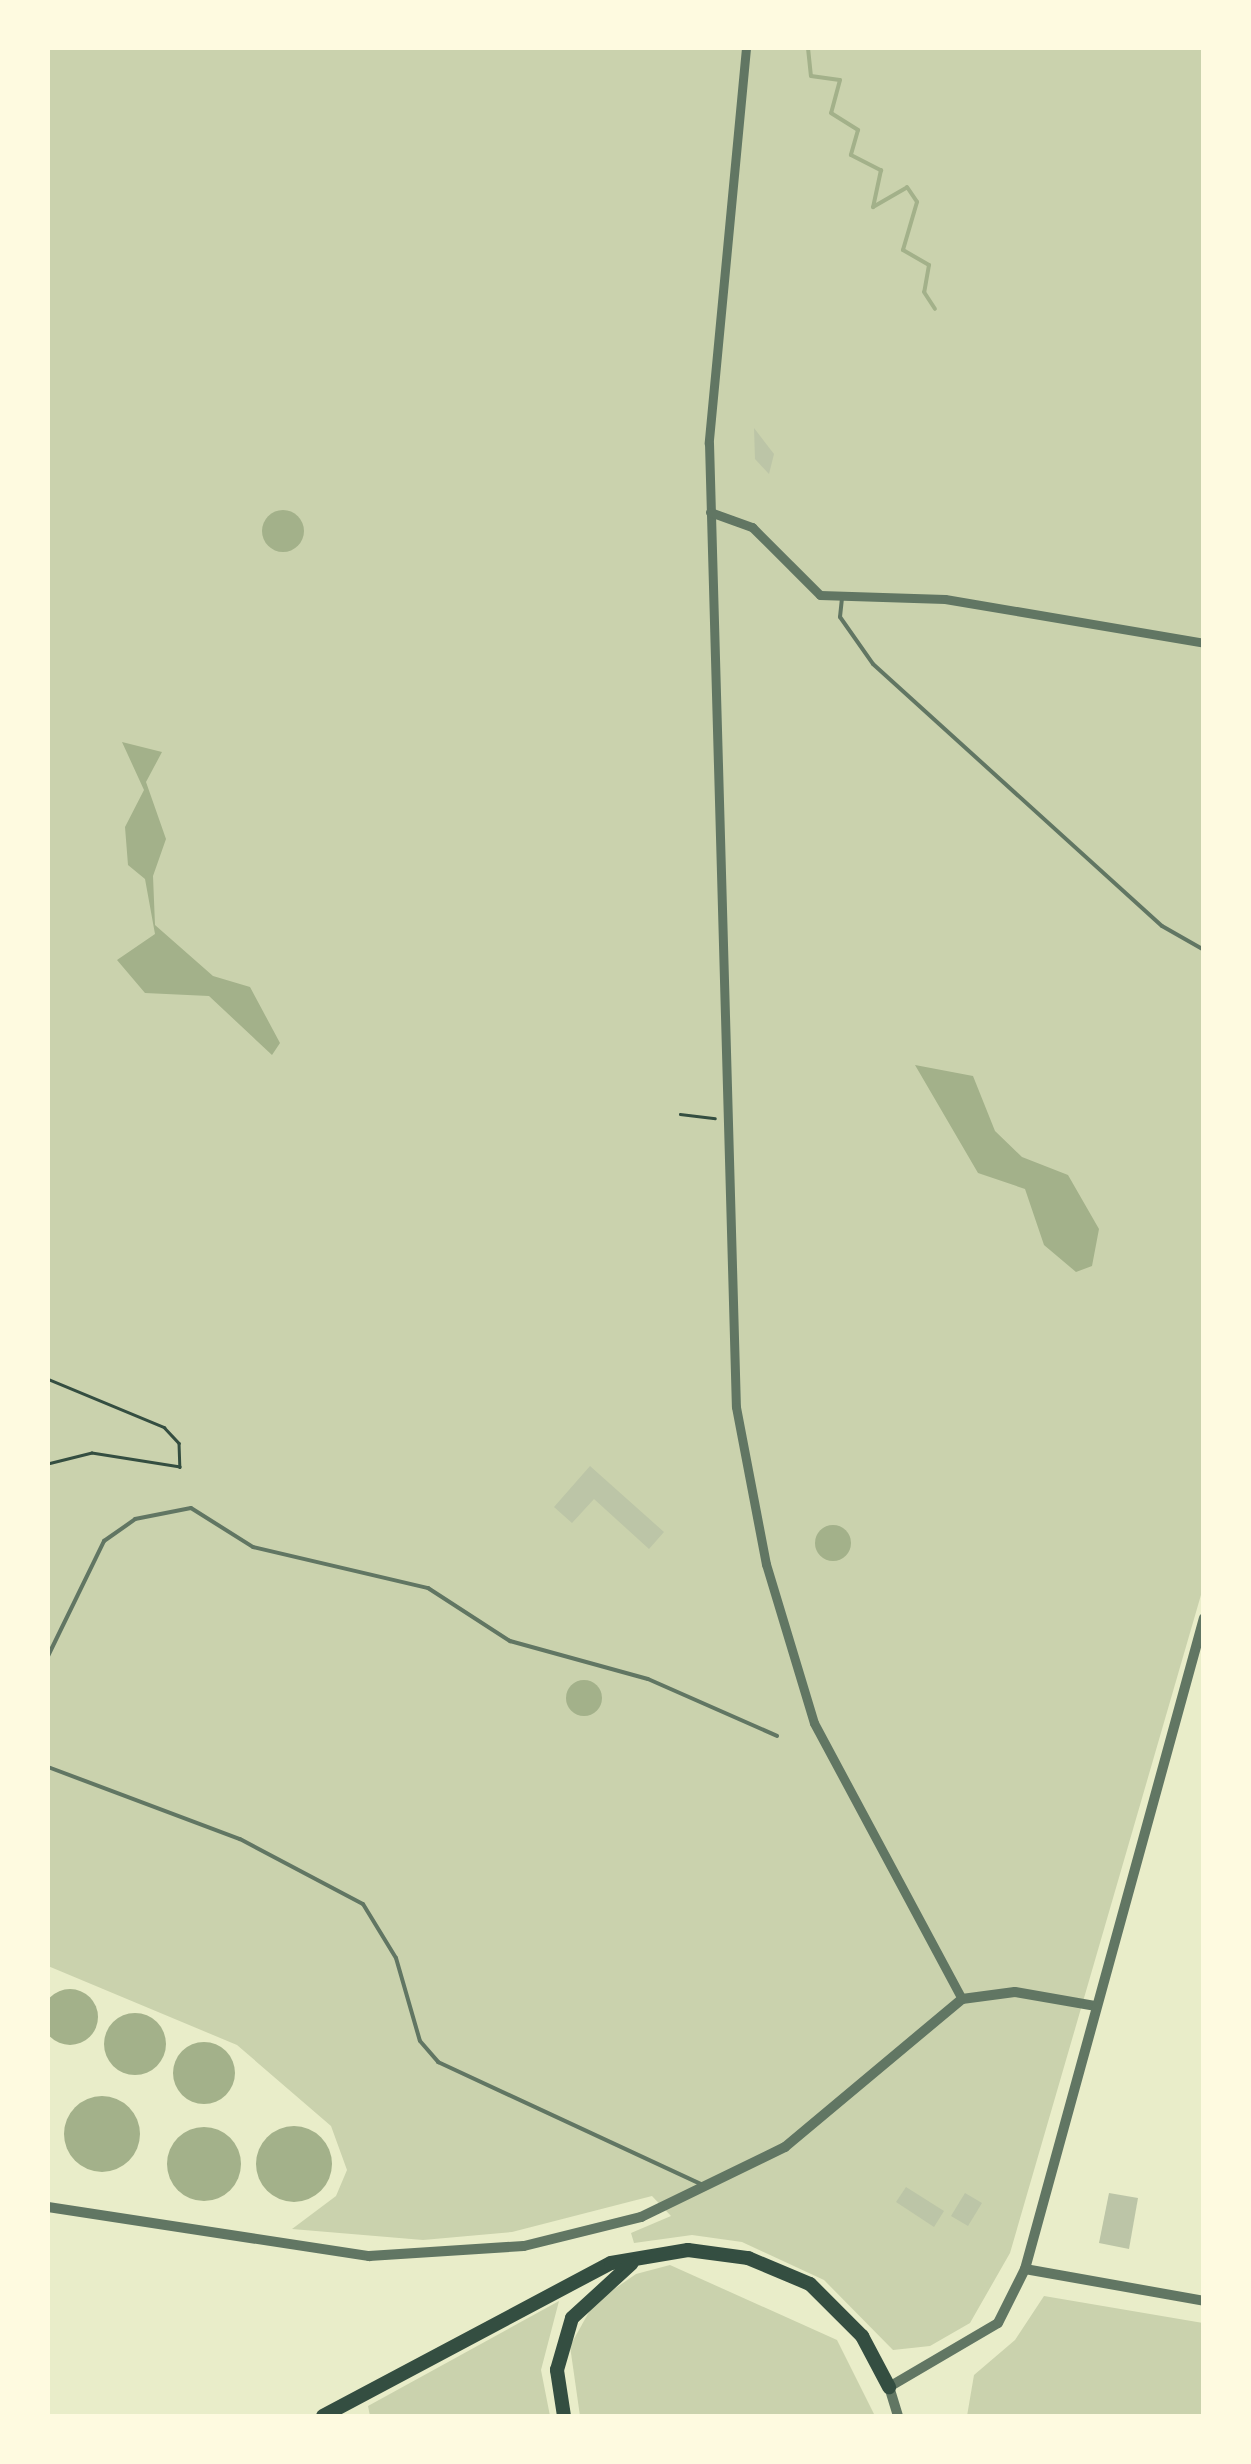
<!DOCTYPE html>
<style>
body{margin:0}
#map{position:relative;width:1251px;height:2464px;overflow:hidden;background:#e9edc9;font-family:"Golos Text",sans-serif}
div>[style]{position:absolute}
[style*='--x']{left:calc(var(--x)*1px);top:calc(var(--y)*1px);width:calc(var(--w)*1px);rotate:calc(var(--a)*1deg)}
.green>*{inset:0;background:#cad2ad}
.water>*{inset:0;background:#a3b18a}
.round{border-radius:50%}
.stream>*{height:4px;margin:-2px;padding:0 2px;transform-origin:2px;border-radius:2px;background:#a3b18a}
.building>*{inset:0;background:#bcc5a7}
.path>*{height:2.5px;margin:-1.25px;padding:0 1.25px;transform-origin:1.25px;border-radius:1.25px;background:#344e41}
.service>*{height:4px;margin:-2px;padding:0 2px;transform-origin:2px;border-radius:2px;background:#617663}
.minor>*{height:9px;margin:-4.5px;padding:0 4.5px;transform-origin:4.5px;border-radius:4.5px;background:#617663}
.tertiary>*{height:10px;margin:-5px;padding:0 5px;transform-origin:5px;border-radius:5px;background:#617663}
.trunk>*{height:14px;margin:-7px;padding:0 7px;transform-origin:7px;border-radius:7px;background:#344e41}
span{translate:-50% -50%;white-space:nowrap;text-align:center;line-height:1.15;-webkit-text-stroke:8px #fefae0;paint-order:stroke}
.frame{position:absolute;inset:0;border:50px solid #fefae0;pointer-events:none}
</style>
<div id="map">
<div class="green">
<i style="clip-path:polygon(48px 48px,1203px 48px,1203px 1588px,1010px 2253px,970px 2323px,930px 2346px,893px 2350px,824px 2280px,742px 2242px,692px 2235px,634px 2243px,631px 2233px,671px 2216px,652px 2196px,512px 2232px,423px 2240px,292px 2229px,336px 2196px,347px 2170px,331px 2126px,237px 2045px,48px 1966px)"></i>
<i style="clip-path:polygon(670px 2265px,837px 2340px,875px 2416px,580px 2416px,570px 2346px,594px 2303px,636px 2274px)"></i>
<i style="clip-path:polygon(1044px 2296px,1203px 2323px,1203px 2416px,967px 2416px,974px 2375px,1015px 2340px)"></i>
<i style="clip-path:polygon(559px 2301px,541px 2370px,550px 2416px,370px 2416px,368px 2406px)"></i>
</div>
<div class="water">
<i class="round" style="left:262px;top:510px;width:42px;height:42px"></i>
<i style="clip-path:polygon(122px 742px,162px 752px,146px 782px,166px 839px,153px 876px,155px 925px,213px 976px,250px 987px,280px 1043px,272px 1055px,209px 996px,145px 993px,117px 960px,155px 934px,145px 879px,128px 865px,125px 827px,144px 790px)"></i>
<i style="clip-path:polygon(915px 1065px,973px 1076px,995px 1131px,1022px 1157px,1068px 1175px,1099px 1229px,1092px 1266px,1076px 1272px,1044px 1245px,1025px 1189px,978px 1173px)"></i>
<i class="round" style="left:815px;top:1525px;width:36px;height:36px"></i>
<i class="round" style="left:566px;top:1680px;width:36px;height:36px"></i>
<i class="round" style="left:42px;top:1989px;width:56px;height:56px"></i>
<i class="round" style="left:104px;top:2013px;width:62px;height:62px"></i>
<i class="round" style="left:173px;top:2042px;width:62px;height:62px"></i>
<i class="round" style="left:64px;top:2096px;width:76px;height:76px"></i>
<i class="round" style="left:256px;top:2126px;width:76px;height:76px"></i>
<i class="round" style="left:167px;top:2127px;width:74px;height:74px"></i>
</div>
<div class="stream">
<i style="--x:808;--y:48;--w:28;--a:84"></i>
<i style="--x:811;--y:76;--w:29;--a:8"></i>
<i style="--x:840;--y:80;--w:34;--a:105"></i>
<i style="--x:831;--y:113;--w:32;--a:32"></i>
<i style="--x:858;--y:130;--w:26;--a:106"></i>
<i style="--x:851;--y:155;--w:34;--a:27"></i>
<i style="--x:881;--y:170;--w:38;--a:102"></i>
<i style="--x:873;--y:207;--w:39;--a:-30"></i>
<i style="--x:907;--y:187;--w:18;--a:56"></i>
<i style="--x:917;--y:202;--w:50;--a:106.3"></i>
<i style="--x:903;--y:250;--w:30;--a:30"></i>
<i style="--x:929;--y:265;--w:27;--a:100"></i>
<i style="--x:924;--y:292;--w:20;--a:57"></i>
</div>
<div class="building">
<i style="clip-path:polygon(754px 428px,774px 454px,769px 474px,755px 459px)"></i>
<i style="clip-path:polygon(590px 1466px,664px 1532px,649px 1549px,594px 1499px,572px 1523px,554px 1507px)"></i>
<i style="clip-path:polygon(906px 2187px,944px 2211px,934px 2227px,896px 2202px)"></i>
<i style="clip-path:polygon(965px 2193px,982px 2203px,968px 2226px,951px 2216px)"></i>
<i style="clip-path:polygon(1109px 2193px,1138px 2198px,1129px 2249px,1099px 2243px)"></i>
</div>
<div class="path">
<i style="--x:680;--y:1114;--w:35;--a:7"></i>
<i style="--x:48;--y:1379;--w:126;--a:22.5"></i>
<i style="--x:164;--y:1427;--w:22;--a:47"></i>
<i style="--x:179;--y:1443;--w:24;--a:88"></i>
<i style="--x:180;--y:1467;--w:89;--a:-171"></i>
<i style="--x:92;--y:1453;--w:45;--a:166"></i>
</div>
<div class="service">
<i style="--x:842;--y:598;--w:19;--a:96"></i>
<i style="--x:840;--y:617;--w:57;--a:54.9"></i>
<i style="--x:873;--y:664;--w:390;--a:42.2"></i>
<i style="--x:1162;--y:926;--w:48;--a:29.7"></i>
<i style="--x:48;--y:1656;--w:128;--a:-64"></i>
<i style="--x:104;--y:1541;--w:38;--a:-35"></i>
<i style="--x:135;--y:1519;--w:57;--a:-11.1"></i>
<i style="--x:191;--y:1508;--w:73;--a:32.2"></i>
<i style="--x:253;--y:1547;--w:180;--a:13.2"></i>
<i style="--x:428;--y:1588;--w:98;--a:32.9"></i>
<i style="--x:510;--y:1641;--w:143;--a:15.4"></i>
<i style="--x:648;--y:1679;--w:141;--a:23.8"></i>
<i style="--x:48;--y:1767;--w:205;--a:20.6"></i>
<i style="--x:240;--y:1839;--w:139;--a:27.9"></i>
<i style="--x:363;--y:1904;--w:63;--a:58.6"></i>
<i style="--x:396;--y:1958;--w:86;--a:73.9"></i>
<i style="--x:420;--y:2041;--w:28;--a:49"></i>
<i style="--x:438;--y:2062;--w:290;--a:24.9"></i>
</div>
<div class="minor">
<i style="--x:746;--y:48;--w:397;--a:95.4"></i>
<i style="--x:709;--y:443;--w:964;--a:88.4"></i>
<i style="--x:736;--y:1407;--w:160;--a:79.2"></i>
<i style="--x:766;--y:1564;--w:166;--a:73.2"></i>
<i style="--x:814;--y:1723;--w:313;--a:61.8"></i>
<i style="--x:710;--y:512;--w:45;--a:19.7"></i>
<i style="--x:752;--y:527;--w:96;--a:45"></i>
<i style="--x:820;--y:595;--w:125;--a:1.8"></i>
<i style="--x:945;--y:599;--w:263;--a:9.6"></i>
</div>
<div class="tertiary">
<i style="--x:48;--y:2207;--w:325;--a:8.7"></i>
<i style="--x:369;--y:2256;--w:155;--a:-3.7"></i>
<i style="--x:524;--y:2246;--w:121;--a:-13.9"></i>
<i style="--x:641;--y:2217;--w:160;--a:-25.9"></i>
<i style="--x:785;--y:2147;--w:231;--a:-39.9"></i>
<i style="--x:962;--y:1999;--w:53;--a:-7.5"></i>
<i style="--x:1015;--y:1992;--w:81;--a:9.9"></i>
<i style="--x:1025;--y:2269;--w:182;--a:10.1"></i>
<i style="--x:898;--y:2416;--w:30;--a:-107"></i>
<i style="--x:889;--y:2387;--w:126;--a:-30.4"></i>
<i style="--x:998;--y:2323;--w:60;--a:-63.4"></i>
<i style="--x:1025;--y:2269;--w:675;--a:-74.63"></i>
</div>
<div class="trunk">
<i style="--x:323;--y:2416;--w:326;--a:-28"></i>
<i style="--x:611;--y:2263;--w:78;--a:-9.6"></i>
<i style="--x:688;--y:2250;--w:61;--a:7.6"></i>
<i style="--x:748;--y:2258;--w:67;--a:22.8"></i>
<i style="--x:810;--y:2284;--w:74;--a:45"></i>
<i style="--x:862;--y:2336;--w:58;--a:62.1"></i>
<i style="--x:564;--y:2416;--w:47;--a:-98.7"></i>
<i style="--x:557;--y:2370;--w:54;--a:-73.9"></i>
<i style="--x:572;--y:2318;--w:81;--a:-42.5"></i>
</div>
<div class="frame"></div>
</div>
